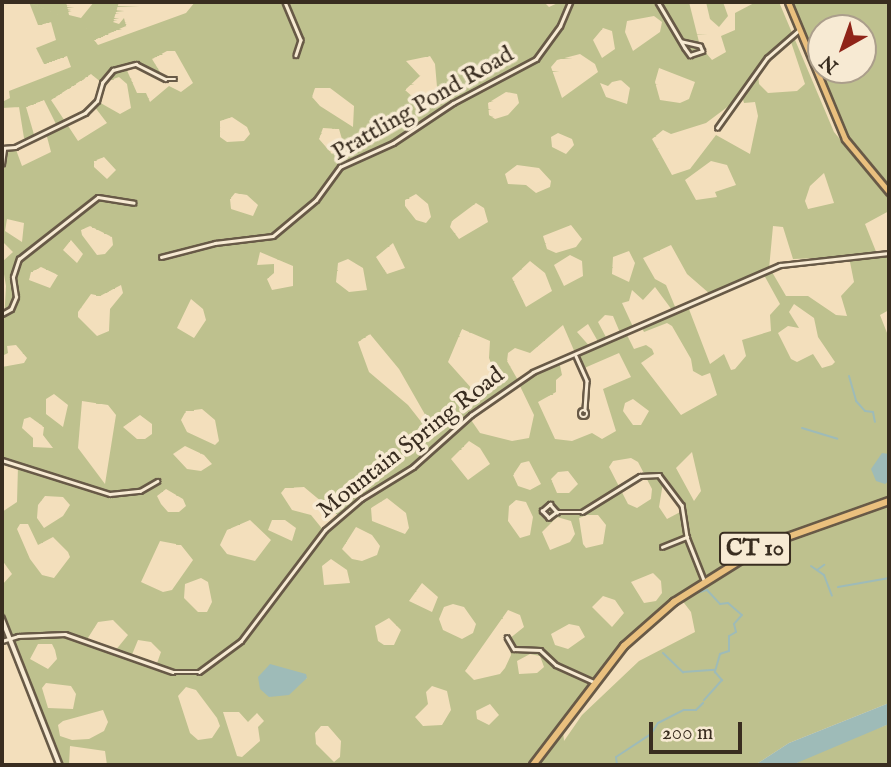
<!DOCTYPE html>
<style>
body{margin:0}
#map{position:relative;width:891px;height:767px;overflow:hidden;background:#f3dfbc;font-family:"IM FELL English",serif}
div>[style]{position:absolute}
[style*='--x']{left:calc(var(--x)*1px);top:calc(var(--y)*1px);width:calc(var(--w)*1px);rotate:calc(var(--a)*1deg)}
.green>*{inset:0;background:#bec18e}
.water>*{inset:0;background:#9ebbb8}
.stream>*{height:2px;margin:-1px;padding:0 1px;transform-origin:1px;border-radius:1px;background:#9ebbb8}
.roads{filter:drop-shadow(2px 0 #685a47) drop-shadow(-2px 0 #685a47) drop-shadow(0 2px #685a47) drop-shadow(0 -2px #685a47)}
.minor>*{height:2.5px;margin:-1.25px;padding:0 1.25px;transform-origin:1.25px;border-radius:1.25px;background:#f7ead3}
.minor>.ring{margin:-1.25px;padding:0;box-sizing:content-box;background:none;border:2.5px solid #f7ead3;border-radius:50%}
.tertiary>*{height:3.5px;margin:-1.75px;padding:0 1.75px;transform-origin:1.75px;border-radius:1.75px;background:#f7ead3}
.primary>*{height:5px;margin:-2.5px;padding:0 2.5px;transform-origin:2.5px;border-radius:2.5px;background:#eac07e}
.trunk>*{height:6px;margin:-3px;padding:0 3px;transform-origin:3px;border-radius:3px;background:#eac07e}
span{translate:-50% -50%;white-space:nowrap;text-align:center;line-height:1.15;-webkit-text-stroke:7px #f7ead3;paint-order:stroke}
.shield-label span{padding:2px 5px;background:#f7ead3;border:2px solid;border-radius:5px;-webkit-text-stroke-width:0}
.shield-label{font-size:23px;color:#392d20;font-weight:700}
.street-label{font-size:24px;color:#392d20}
.frame{position:absolute;inset:0;border:4px solid #392d20;pointer-events:none}
.north{position:absolute;left:807px;top:14px;width:70px;height:70px;box-sizing:border-box;background:#f7ead3;border:2px solid #ab9e8b;border-radius:50%;rotate:220deg;font-size:19px;font-weight:700;line-height:28px;text-align:center;color:#392d20}
.north::after{content:'';display:block;margin:auto;width:24px;height:32px;background:#8f2418;clip-path:polygon(50% 0,100% 100%,50% 72%,0 100%)}
.scale{position:absolute;left:649px;top:722px;width:93px;height:32px;box-sizing:border-box;border:4px solid #392d20;border-top:0;padding-left:9px;font-size:21px;line-height:24px;white-space:nowrap;color:#392d20;-webkit-text-stroke:5px #f7ead3;paint-order:stroke}
</style>
<div id="map">
<div class="green">
<i style="clip-path:polygon(evenodd,29px 2px,66px 2px,69px 15px,81px 18px,94px 2px,119px 2px,113px 22px,119px 24px,124px 18px,126px 26px,94px 40px,98px 45px,186px 13px,195px 2px,544px 2px,549px 7px,560px 2px,689px 2px,700px 46px,712px 60px,726px 52px,721px 36px,735px 30px,735px 13px,756px 2px,779px 2px,834px 132px,889px 198px,889px 211px,865px 224px,877px 254px,889px 253px,889px 310px,880px 315px,889px 338px,889px 703px,789px 743px,755px 765px,107px 765px,105px 751px,70px 746px,69px 765px,60px 765px,2px 618px,2px 585px,12px 574px,2px 560px,2px 512px,17px 502px,18px 466px,2px 460px,2px 367px,24px 363px,27px 358px,16px 345px,7px 346px,8px 353px,2px 356px,6px 286px,2px 262px,13px 252px,2px 241px,2px 164px,4px 149px,15px 147px,22px 166px,51px 152px,46px 133px,58px 128px,44px 100px,26px 107px,35px 138px,29px 141px,24px 138px,19px 107px,2px 108px,2px 102px,10px 98px,9px 91px,71px 67px,67px 56px,44px 64px,36px 48px,56px 40px,51px 22px,38px 25px,29px 2px,654px 16px,662px 22px,660px 32px,633px 51px,625px 32px,627px 21px,654px 16px,29px 2px,603px 28px,612px 31px,615px 49px,602px 58px,593px 40px,603px 28px,29px 2px,790px 39px,805px 84px,797px 91px,768px 93px,759px 84px,758px 72px,775px 50px,790px 39px,29px 2px,167px 51px,175px 51px,193px 83px,181px 92px,169px 86px,150px 102px,146px 93px,137px 93px,125px 66px,136px 64px,157px 74px,160px 72px,152px 59px,167px 51px,29px 2px,580px 54px,595px 64px,598px 72px,562px 98px,551px 67px,557px 60px,580px 54px,29px 2px,430px 56px,435px 64px,437px 87px,422px 105px,405px 90px,420px 76px,406px 61px,430px 56px,29px 2px,659px 68px,695px 82px,689px 99px,680px 103px,660px 100px,655px 82px,659px 68px,29px 2px,91px 74px,102px 83px,119px 77px,127px 84px,131px 108px,120px 114px,97px 101px,94px 106px,107px 123px,78px 141px,51px 100px,91px 74px,29px 2px,612px 82px,621px 80px,630px 88px,627px 104px,606px 97px,600px 83px,608px 86px,612px 82px,29px 2px,315px 88px,330px 88px,354px 106px,353px 127px,320px 106px,312px 97px,315px 88px,29px 2px,506px 92px,517px 94px,519px 103px,508px 115px,495px 119px,489px 115px,488px 103px,506px 92px,29px 2px,742px 96px,744px 103px,755px 102px,758px 116px,750px 154px,716px 135px,690px 169px,672px 175px,652px 139px,663px 130px,671px 134px,706px 123px,742px 96px,29px 2px,232px 117px,247px 127px,250px 134px,244px 141px,227px 142px,220px 137px,220px 121px,232px 117px,29px 2px,323px 128px,339px 129px,344px 146px,332px 154px,319px 139px,323px 128px,29px 2px,558px 133px,572px 139px,574px 145px,566px 154px,552px 147px,551px 137px,558px 133px,29px 2px,104px 157px,116px 170px,107px 179px,94px 167px,94px 161px,104px 157px,29px 2px,711px 161px,727px 165px,736px 185px,715px 192px,717px 197px,696px 200px,685px 180px,711px 161px,29px 2px,517px 165px,539px 168px,551px 181px,550px 187px,536px 193px,526px 185px,508px 184px,505px 174px,517px 165px,29px 2px,824px 173px,834px 203px,808px 209px,805px 201px,810px 186px,824px 173px,29px 2px,235px 193px,247px 195px,258px 205px,253px 216px,231px 209px,230px 199px,235px 193px,29px 2px,416px 194px,428px 204px,431px 217px,426px 223px,416px 220px,405px 206px,405px 200px,416px 194px,29px 2px,476px 203px,484px 208px,488px 222px,459px 239px,450px 227px,452px 221px,476px 203px,29px 2px,7px 219px,24px 223px,22px 242px,5px 231px,7px 219px,29px 2px,571px 225px,582px 239px,576px 247px,556px 253px,547px 249px,543px 236px,571px 225px,29px 2px,90px 226px,112px 237px,113px 245px,105px 254px,97px 255px,82px 235px,81px 230px,90px 226px,29px 2px,773px 226px,783px 227px,793px 259px,849px 257px,854px 282px,841px 296px,847px 316px,836px 315px,808px 296px,786px 296px,772px 272px,764px 275px,780px 304px,770px 315px,771px 331px,742px 340px,746px 356px,735px 369px,731px 370px,724px 354px,710px 364px,687px 304px,676px 309px,666px 285px,655px 279px,643px 258px,671px 245px,687px 274px,710px 294px,769px 269px,773px 226px,29px 2px,71px 240px,83px 254px,77px 263px,63px 250px,71px 240px,29px 2px,393px 243px,405px 268px,387px 274px,376px 257px,393px 243px,29px 2px,629px 251px,635px 263px,629px 282px,612px 274px,613px 257px,629px 251px,29px 2px,260px 252px,293px 266px,293px 286px,272px 290px,267px 279px,274px 273px,274px 264px,257px 265px,260px 252px,29px 2px,570px 255px,582px 261px,583px 276px,564px 286px,554px 265px,570px 255px,29px 2px,348px 259px,363px 268px,367px 290px,349px 292px,336px 282px,338px 263px,348px 259px,29px 2px,530px 261px,545px 273px,552px 291px,526px 307px,512px 278px,530px 261px,29px 2px,41px 267px,58px 275px,50px 288px,29px 280px,31px 272px,41px 267px,29px 2px,121px 285px,123px 293px,110px 309px,109px 331px,97px 336px,78px 317px,78px 312px,91px 294px,100px 296px,121px 285px,29px 2px,655px 287px,672px 310px,641px 326px,644px 332px,667px 323px,672px 326px,691px 359px,693px 371px,702px 376px,710px 373px,717px 395px,681px 415px,641px 363px,654px 354px,652px 349px,646px 345px,634px 349px,626px 333px,634px 329px,622px 303px,629px 301px,632px 290px,643px 300px,655px 287px,29px 2px,191px 299px,203px 309px,206px 320px,194px 338px,177px 328px,191px 299px,29px 2px,794px 304px,814px 318px,818px 337px,835px 362px,832px 365px,822px 368px,813px 354px,797px 362px,791px 359px,778px 333px,788px 326px,799px 328px,789px 312px,794px 304px,29px 2px,605px 315px,613px 316px,621px 335px,608px 341px,598px 322px,605px 315px,29px 2px,588px 324px,600px 345px,592px 349px,577px 332px,588px 324px,29px 2px,563px 325px,582px 369px,619px 353px,631px 377px,603px 389px,616px 431px,602px 439px,592px 433px,572px 441px,555px 439px,538px 402px,556px 392px,556px 380px,562px 375px,559px 361px,519px 382px,507px 361px,508px 353px,515px 348px,530px 353px,563px 325px,29px 2px,462px 329px,490px 341px,489px 358px,496px 376px,484px 389px,473px 390px,448px 362px,462px 329px,29px 2px,370px 334px,399px 369px,435px 432px,430px 433px,408px 405px,369px 372px,358px 342px,370px 334px,29px 2px,518px 382px,534px 415px,529px 438px,512px 441px,480px 433px,469px 417px,518px 382px,29px 2px,54px 394px,68px 405px,63px 427px,46px 414px,46px 399px,54px 394px,29px 2px,633px 399px,649px 411px,641px 425px,633px 425px,623px 411px,625px 403px,633px 399px,29px 2px,82px 401px,108px 405px,116px 415px,105px 484px,78px 448px,82px 401px,29px 2px,202px 409px,215px 420px,219px 441px,215px 445px,187px 432px,181px 420px,186px 411px,202px 409px,29px 2px,140px 415px,152px 424px,152px 434px,145px 439px,137px 439px,123px 427px,140px 415px,29px 2px,30px 417px,44px 427px,43px 435px,53px 448px,33px 447px,33px 438px,22px 428px,24px 419px,30px 417px,29px 2px,469px 441px,480px 448px,490px 464px,468px 480px,451px 459px,469px 441px,29px 2px,185px 446px,204px 455px,212px 464px,201px 471px,187px 469px,173px 454px,185px 446px,29px 2px,692px 452px,701px 491px,694px 501px,676px 468px,692px 452px,29px 2px,631px 458px,638px 462px,652px 489px,651px 499px,637px 508px,628px 504px,609px 467px,613px 461px,631px 458px,29px 2px,529px 461px,541px 484px,530px 490px,518px 486px,513px 475px,521px 463px,529px 461px,29px 2px,568px 471px,578px 484px,569px 493px,557px 493px,551px 479px,558px 472px,568px 471px,29px 2px,668px 481px,684px 510px,667px 519px,659px 507px,663px 483px,668px 481px,29px 2px,304px 487px,340px 517px,324px 531px,311px 515px,292px 510px,281px 493px,285px 488px,304px 487px,29px 2px,166px 489px,183px 499px,186px 506px,179px 512px,168px 512px,161px 504px,157px 496px,166px 489px,29px 2px,45px 496px,63px 497px,70px 505px,63px 516px,44px 528px,37px 518px,38px 505px,45px 496px,29px 2px,387px 498px,406px 513px,409px 528px,405px 534px,372px 521px,371px 508px,387px 498px,29px 2px,516px 500px,526px 502px,533px 517px,530px 535px,520px 538px,508px 521px,509px 506px,516px 500px,29px 2px,587px 515px,598px 515px,606px 525px,603px 544px,586px 548px,583px 544px,579px 518px,587px 515px,29px 2px,557px 517px,571px 521px,575px 534px,570px 542px,550px 550px,542px 532px,557px 517px,29px 2px,250px 520px,271px 540px,255px 561px,227px 554px,220px 545px,227px 530px,250px 520px,29px 2px,272px 520px,285px 520px,296px 528px,292px 541px,268px 530px,272px 520px,29px 2px,20px 524px,28px 524px,38px 545px,53px 537px,68px 552px,70px 557px,54px 578px,42px 575px,30px 559px,17px 529px,20px 524px,29px 2px,356px 527px,372px 535px,380px 546px,377px 555px,362px 561px,352px 559px,342px 549px,356px 527px,29px 2px,160px 541px,181px 545px,193px 560px,172px 590px,163px 592px,141px 582px,160px 541px,29px 2px,331px 559px,347px 570px,350px 583px,324px 585px,322px 566px,331px 559px,29px 2px,653px 573px,661px 581px,662px 593px,656px 601px,644px 603px,631px 582px,653px 573px,29px 2px,201px 578px,208px 582px,212px 602px,207px 612px,198px 612px,184px 598px,185px 584px,201px 578px,29px 2px,422px 583px,438px 597px,432px 612px,409px 601px,422px 583px,29px 2px,603px 596px,615px 600px,624px 613px,612px 627px,592px 607px,603px 596px,29px 2px,681px 599px,691px 612px,695px 632px,639px 661px,582px 715px,564px 741px,563px 731px,639px 631px,681px 599px,29px 2px,453px 604px,464px 607px,476px 624px,473px 633px,462px 639px,443px 630px,439px 619px,444px 607px,453px 604px,29px 2px,508px 610px,520px 615px,524px 627px,509px 639px,511px 655px,505px 668px,500px 674px,474px 680px,465px 671px,508px 610px,29px 2px,389px 618px,401px 630px,394px 645px,384px 645px,378px 641px,375px 626px,389px 618px,29px 2px,113px 620px,128px 635px,115px 651px,86px 641px,98px 622px,113px 620px,29px 2px,569px 624px,579px 626px,585px 637px,568px 649px,555px 645px,551px 634px,569px 624px,29px 2px,138px 640px,151px 642px,161px 652px,156px 666px,131px 657px,138px 640px,29px 2px,38px 644px,52px 644px,55px 650px,57px 659px,48px 669px,30px 659px,38px 644px,29px 2px,530px 654px,540px 656px,544px 667px,537px 673px,519px 674px,517px 661px,530px 654px,29px 2px,283px 668px,307px 678px,269px 697px,283px 668px,29px 2px,46px 683px,71px 686px,76px 694px,73px 709px,48px 708px,42px 688px,46px 683px,29px 2px,432px 686px,447px 691px,451px 710px,442px 725px,423px 726px,415px 717px,428px 704px,426px 692px,432px 686px,29px 2px,186px 687px,196px 690px,217px 718px,220px 726px,212px 738px,198px 740px,190px 733px,178px 696px,186px 687px,29px 2px,490px 704px,499px 715px,489px 725px,477px 719px,476px 711px,490px 704px,29px 2px,103px 710px,108px 722px,104px 731px,89px 739px,72px 740px,60px 736px,58px 725px,63px 721px,103px 710px,29px 2px,223px 712px,239px 712px,248px 722px,257px 713px,264px 721px,258px 727px,260px 741px,242px 757px,237px 756px,223px 712px,29px 2px,321px 726px,328px 726px,341px 741px,340px 757px,334px 762px,316px 744px,315px 733px,321px 726px)"></i>
<i style="clip-path:polygon(706px 2px,723px 2px,728px 16px,719px 27px,710px 19px)"></i>
<i style="clip-path:polygon(evenodd,793px 2px,889px 2px,889px 186px,847px 136px,793px 2px,821px 28px,863px 28px,863px 70px,821px 70px,821px 28px)"></i>
<i style="clip-path:polygon(889px 724px,889px 765px,792px 765px,830px 746px)"></i>
</div>
<div class="water">
<i style="clip-path:polygon(882px 453px,889px 454px,889px 481px,885px 484px,876px 481px,871px 469px)"></i>
<i style="clip-path:polygon(270px 664px,306px 674px,307px 678px,289px 695px,269px 697px,260px 689px,258px 677px)"></i>
<i style="clip-path:polygon(889px 703px,889px 724px,792px 765px,755px 765px,789px 743px)"></i>
</div>
<div class="stream">
<i style="--x:849;--y:376;--w:26;--a:74"></i>
<i style="--x:856;--y:401;--w:13;--a:48"></i>
<i style="--x:865;--y:411;--w:8;--a:7"></i>
<i style="--x:873;--y:412;--w:10;--a:79"></i>
<i style="--x:802;--y:428;--w:37;--a:17"></i>
<i style="--x:811;--y:566;--w:16;--a:35"></i>
<i style="--x:824;--y:575;--w:22;--a:69"></i>
<i style="--x:817;--y:570;--w:9;--a:-36"></i>
<i style="--x:838;--y:587;--w:52;--a:-10"></i>
<i style="--x:693;--y:594;--w:15;--a:-16"></i>
<i style="--x:707;--y:590;--w:19;--a:47"></i>
<i style="--x:720;--y:604;--w:8;--a:-7"></i>
<i style="--x:728;--y:603;--w:18;--a:41"></i>
<i style="--x:742;--y:615;--w:12;--a:132"></i>
<i style="--x:734;--y:624;--w:8;--a:76"></i>
<i style="--x:736;--y:632;--w:8;--a:150"></i>
<i style="--x:729;--y:636;--w:15;--a:90"></i>
<i style="--x:729;--y:651;--w:9;--a:162"></i>
<i style="--x:720;--y:654;--w:19;--a:106"></i>
<i style="--x:715;--y:672;--w:11;--a:49"></i>
<i style="--x:722;--y:680;--w:27;--a:132"></i>
<i style="--x:663;--y:653;--w:28;--a:44"></i>
<i style="--x:683;--y:672;--w:32;--a:-4"></i>
<i style="--x:617;--y:765;--w:8;--a:-97"></i>
<i style="--x:616;--y:757;--w:42;--a:-33.3"></i>
<i style="--x:651;--y:734;--w:13;--a:-58"></i>
<i style="--x:658;--y:723;--w:29;--a:-27"></i>
<i style="--x:684;--y:710;--w:12;--a:0"></i>
<i style="--x:696;--y:710;--w:10;--a:-45"></i>
</div>
<div class="roads">
<div class="minor">
<i style="--x:285;--y:2;--w:41;--a:67.2"></i>
<i style="--x:301;--y:40;--w:16;--a:108"></i>
<i style="--x:658;--y:2;--w:53;--a:59.6"></i>
<i style="--x:685;--y:48;--w:9;--a:54"></i>
<i style="--x:690;--y:55;--w:13;--a:-18"></i>
<i style="--x:702;--y:51;--w:5;--a:-112"></i>
<i style="--x:700;--y:46;--w:18;--a:-167"></i>
<i style="--x:717;--y:128;--w:86;--a:-54.5"></i>
<i style="--x:767;--y:58;--w:43;--a:-41.2"></i>
<i style="--x:2;--y:148;--w:13;--a:-4"></i>
<i style="--x:15;--y:147;--w:78;--a:-25.9"></i>
<i style="--x:85;--y:113;--w:17;--a:-45"></i>
<i style="--x:97;--y:101;--w:19;--a:-74"></i>
<i style="--x:102;--y:83;--w:17;--a:-50"></i>
<i style="--x:113;--y:70;--w:24;--a:-15"></i>
<i style="--x:136;--y:64;--w:33;--a:27"></i>
<i style="--x:165;--y:79;--w:10;--a:0"></i>
<i style="--x:2;--y:164;--w:15;--a:-82"></i>
<i style="--x:161;--y:257;--w:56;--a:-14.5"></i>
<i style="--x:215;--y:243;--w:58;--a:-6.9"></i>
<i style="--x:273;--y:236;--w:56;--a:-39.9"></i>
<i style="--x:316;--y:200;--w:41;--a:-54"></i>
<i style="--x:340;--y:167;--w:58;--a:-24.4"></i>
<i style="--x:393;--y:143;--w:72;--a:-33.7"></i>
<i style="--x:453;--y:103;--w:94;--a:-27.9"></i>
<i style="--x:536;--y:59;--w:41;--a:-54"></i>
<i style="--x:560;--y:26;--w:26;--a:-67"></i>
<i style="--x:2;--y:314;--w:10;--a:-29"></i>
<i style="--x:11;--y:309;--w:13;--a:-67"></i>
<i style="--x:16;--y:297;--w:20;--a:-99"></i>
<i style="--x:13;--y:277;--w:19;--a:-72"></i>
<i style="--x:19;--y:259;--w:100;--a:-38.1"></i>
<i style="--x:98;--y:197;--w:36;--a:9"></i>
<i style="--x:576;--y:356;--w:27;--a:66"></i>
<i style="--x:587;--y:381;--w:29;--a:94"></i>
<i class="ring" style="left:580px;top:410px;width:5.5px;height:5.5px"></i>
<i style="--x:2;--y:460;--w:113;--a:17.5"></i>
<i style="--x:110;--y:494;--w:30;--a:-6"></i>
<i style="--x:140;--y:491;--w:20;--a:-30"></i>
<i style="--x:557;--y:512;--w:10;--a:143"></i>
<i style="--x:549;--y:518;--w:10;--a:-135"></i>
<i style="--x:542;--y:511;--w:11;--a:-41"></i>
<i style="--x:550;--y:504;--w:11;--a:49"></i>
<i style="--x:557;--y:512;--w:25;--a:0"></i>
<i style="--x:582;--y:512;--w:68;--a:-31.8"></i>
<i style="--x:640;--y:476;--w:19;--a:-3"></i>
<i style="--x:659;--y:475;--w:38;--a:53"></i>
<i style="--x:682;--y:505;--w:32;--a:81"></i>
<i style="--x:687;--y:537;--w:46;--a:68.4"></i>
<i style="--x:662;--y:547;--w:27;--a:-22"></i>
<i style="--x:507;--y:637;--w:14;--a:60"></i>
<i style="--x:514;--y:649;--w:26;--a:2"></i>
<i style="--x:540;--y:650;--w:22;--a:43"></i>
<i style="--x:556;--y:665;--w:42;--a:24.1"></i>
<i style="--x:2;--y:641;--w:17;--a:-17"></i>
<i style="--x:18;--y:636;--w:47;--a:-2.4"></i>
<i style="--x:65;--y:634;--w:114;--a:19.4"></i>
<i style="--x:173;--y:672;--w:26;--a:0"></i>
<i style="--x:199;--y:672;--w:52;--a:-36.4"></i>
<i style="--x:241;--y:641;--w:139;--a:-52.9"></i>
<i style="--x:325;--y:530;--w:48;--a:-40.7"></i>
<i style="--x:361;--y:499;--w:61;--a:-31.6"></i>
<i style="--x:413;--y:467;--w:78;--a:-41.9"></i>
<i style="--x:471;--y:415;--w:75;--a:-34.7"></i>
<i style="--x:533;--y:372;--w:269;--a:-23.4"></i>
<i style="--x:780;--y:265;--w:110;--a:-6.3"></i>
</div>
<div class="tertiary">
<i style="--x:2;--y:618;--w:158;--a:68.5"></i>
</div>
<div class="primary">
<i style="--x:788;--y:2;--w:148;--a:67.4"></i>
<i style="--x:845;--y:139;--w:69;--a:50.3"></i>
</div>
<div class="trunk">
<i style="--x:533;--y:765;--w:150;--a:-52.6"></i>
<i style="--x:624;--y:646;--w:67;--a:-41.3"></i>
<i style="--x:674;--y:602;--w:107;--a:-32.1"></i>
<i style="--x:765;--y:545;--w:132;--a:-19.5"></i>
</div>
</div>
<div class="shield-label">
<span style="left:755px;top:549px">CT 10</span>
</div>
<div class="street-label">
<span style="left:423px;top:104px;rotate:-30deg">Prattling Pond Road</span>
<span style="left:411px;top:443px;rotate:-38deg">Mountain Spring Road</span>
</div>
<div class="frame"></div>
<div class="north">N</div>
<div class="scale">200 m</div>
</div>
